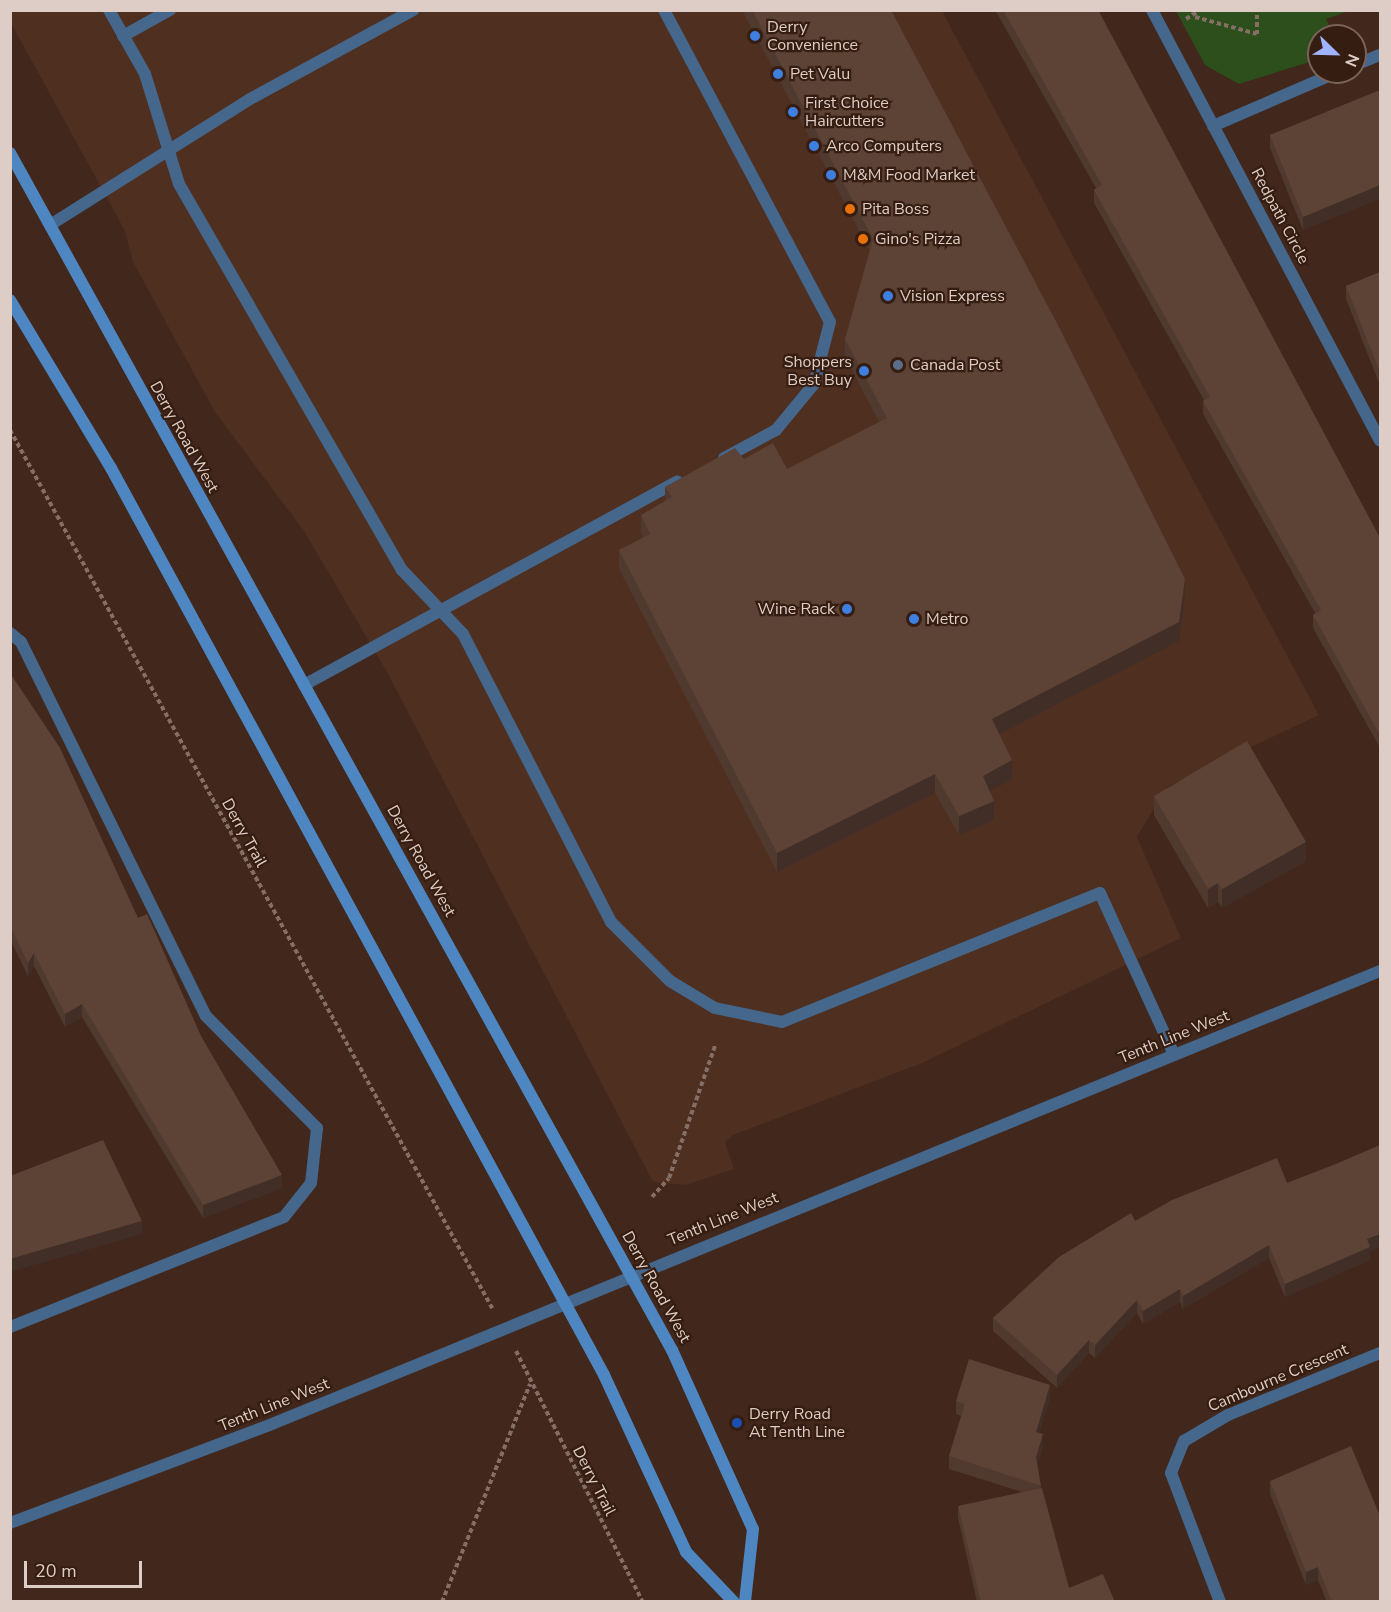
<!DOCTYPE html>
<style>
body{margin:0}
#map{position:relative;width:1391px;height:1612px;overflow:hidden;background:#41271c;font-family:"Nunito Sans",sans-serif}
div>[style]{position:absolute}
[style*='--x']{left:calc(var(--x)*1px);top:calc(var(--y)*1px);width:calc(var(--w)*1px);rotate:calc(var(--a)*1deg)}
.built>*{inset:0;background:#4f2f20}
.green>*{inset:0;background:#2c4f1c}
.path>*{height:4px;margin-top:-2px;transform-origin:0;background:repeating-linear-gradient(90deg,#846e65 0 4.5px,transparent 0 7.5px)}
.service>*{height:12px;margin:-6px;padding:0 6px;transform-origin:6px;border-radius:6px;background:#45678c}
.minor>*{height:12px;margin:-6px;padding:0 6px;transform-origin:6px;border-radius:6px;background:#45678c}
.tertiary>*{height:12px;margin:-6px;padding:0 6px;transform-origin:6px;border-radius:6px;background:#45678c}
.secondary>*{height:12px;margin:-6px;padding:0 6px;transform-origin:6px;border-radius:6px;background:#4e86c1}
.wall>*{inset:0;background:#50392e}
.shaded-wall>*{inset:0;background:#412e26}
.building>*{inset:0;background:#5d4236}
.dots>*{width:16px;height:16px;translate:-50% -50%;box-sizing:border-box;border:3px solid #361d12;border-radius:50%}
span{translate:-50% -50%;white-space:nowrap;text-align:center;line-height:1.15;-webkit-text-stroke:4.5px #361d12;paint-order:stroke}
.poi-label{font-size:16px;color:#decdc6}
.left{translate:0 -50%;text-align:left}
.right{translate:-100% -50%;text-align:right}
.street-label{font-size:16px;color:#decdc6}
.frame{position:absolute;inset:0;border:12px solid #decdc6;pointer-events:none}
.north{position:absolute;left:1307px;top:24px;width:60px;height:60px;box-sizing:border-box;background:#361d12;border:2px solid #79635a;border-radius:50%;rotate:113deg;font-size:16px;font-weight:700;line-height:24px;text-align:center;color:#decdc6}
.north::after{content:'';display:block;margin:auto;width:21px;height:27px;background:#a0b3fd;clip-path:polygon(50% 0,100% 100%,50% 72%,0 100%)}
.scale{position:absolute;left:24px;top:1561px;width:118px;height:27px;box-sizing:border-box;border:3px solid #decdc6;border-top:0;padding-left:8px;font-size:18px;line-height:21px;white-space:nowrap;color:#decdc6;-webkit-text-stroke:4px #361d12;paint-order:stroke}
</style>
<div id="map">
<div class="built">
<i style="clip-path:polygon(10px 11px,942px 11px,1319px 715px,1167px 787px,1137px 837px,1181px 938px,922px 1063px,733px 1135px,725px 1142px,734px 1169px,686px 1185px,653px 1182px,387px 672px,304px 531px,215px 412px,133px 262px,125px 231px,11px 23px)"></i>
</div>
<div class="green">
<i style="clip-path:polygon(1176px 11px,1349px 11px,1326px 19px,1335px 36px,1319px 36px,1319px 59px,1239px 84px,1205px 65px)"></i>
</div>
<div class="path">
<i style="--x:1195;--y:17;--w:64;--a:15.3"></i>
<i style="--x:1257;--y:34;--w:24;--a:-90"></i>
<i style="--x:1186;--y:19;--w:17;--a:-33"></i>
<i style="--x:10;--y:430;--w:1002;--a:61.23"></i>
<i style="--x:652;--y:1197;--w:25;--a:-48"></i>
<i style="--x:669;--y:1178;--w:140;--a:-70.8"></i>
<i style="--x:516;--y:1351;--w:281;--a:63.2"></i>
<i style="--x:442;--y:1602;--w:235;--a:-68"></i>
</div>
<div class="service">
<i style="--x:109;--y:10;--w:73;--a:60.6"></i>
<i style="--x:145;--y:74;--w:115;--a:72.8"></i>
<i style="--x:179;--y:184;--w:446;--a:60"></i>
<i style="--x:402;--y:570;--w:88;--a:46.4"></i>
<i style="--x:463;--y:634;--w:324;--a:62.8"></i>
<i style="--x:611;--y:922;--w:83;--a:45"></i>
<i style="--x:670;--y:981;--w:52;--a:31"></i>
<i style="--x:715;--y:1008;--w:68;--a:11.8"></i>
<i style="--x:782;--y:1022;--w:343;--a:-22.1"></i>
<i style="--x:1100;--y:893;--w:178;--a:65.4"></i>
<i style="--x:664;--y:10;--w:353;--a:62"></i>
<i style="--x:830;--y:322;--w:64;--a:104.5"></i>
<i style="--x:814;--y:384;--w:60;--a:129.6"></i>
<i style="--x:776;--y:430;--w:59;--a:151.7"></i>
<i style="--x:123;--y:36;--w:54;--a:-29"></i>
<i style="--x:50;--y:225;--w:236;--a:-32.2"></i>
<i style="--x:250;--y:99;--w:186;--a:-28.6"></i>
<i style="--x:10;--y:633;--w:14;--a:39"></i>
<i style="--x:21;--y:642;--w:417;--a:63.7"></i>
<i style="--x:206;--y:1016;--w:158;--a:45.3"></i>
<i style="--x:317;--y:1128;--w:55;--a:96.2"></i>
<i style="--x:311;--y:1183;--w:43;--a:128.5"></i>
<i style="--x:284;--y:1217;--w:295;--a:158.1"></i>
<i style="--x:304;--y:685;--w:425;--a:-28.6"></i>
</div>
<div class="minor">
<i style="--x:1152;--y:10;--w:487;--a:62.1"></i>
<i style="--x:1355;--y:65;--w:27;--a:-22"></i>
<i style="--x:1213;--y:126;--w:136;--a:-23.4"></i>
<i style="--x:1220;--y:1602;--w:138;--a:-110.8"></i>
<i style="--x:1171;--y:1473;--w:35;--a:-68"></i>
<i style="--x:1184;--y:1441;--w:51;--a:-30.6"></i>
<i style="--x:1228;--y:1415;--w:164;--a:-22.2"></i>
</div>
<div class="tertiary">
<i style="--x:10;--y:1523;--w:280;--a:-20.7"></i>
<i style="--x:272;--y:1424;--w:1197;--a:-22.24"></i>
</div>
<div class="secondary">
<i style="--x:10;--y:153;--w:1368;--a:61.06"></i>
<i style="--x:672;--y:1350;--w:196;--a:65.7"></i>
<i style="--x:753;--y:1529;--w:73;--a:96.3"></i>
<i style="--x:10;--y:300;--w:196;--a:59"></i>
<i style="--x:111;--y:468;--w:1032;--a:61.47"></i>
<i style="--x:604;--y:1375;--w:195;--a:65.1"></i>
<i style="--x:686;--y:1552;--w:69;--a:46.2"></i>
</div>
<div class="wall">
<i style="clip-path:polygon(742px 10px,891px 10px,1185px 598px,1179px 641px,999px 734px,1012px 779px,990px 791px,994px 820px,959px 835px,935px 793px,777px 872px,619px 569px,619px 550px,643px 538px,641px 533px,641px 515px,665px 501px,665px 487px,744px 459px,787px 469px,879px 422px,845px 357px,845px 339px,870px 251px)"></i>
<i style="clip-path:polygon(995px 10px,1098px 10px,1380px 538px,1380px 748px,1313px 628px,1313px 615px,1315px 613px,1203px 414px,1203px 401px,1204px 400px,1094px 203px,1094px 190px,1096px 188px)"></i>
<i style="clip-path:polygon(1380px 90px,1380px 198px,1303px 230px,1270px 148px,1270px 135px)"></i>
<i style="clip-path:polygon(1380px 272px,1379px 383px,1346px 299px,1346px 286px)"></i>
<i style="clip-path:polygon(10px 673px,138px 918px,282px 1188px,203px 1218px,82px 1017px,65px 1027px,34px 966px,28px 976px,10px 939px)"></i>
<i style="clip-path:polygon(1154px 796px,1306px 861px,1222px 908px,1218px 902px,1208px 908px,1154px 815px)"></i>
<i style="clip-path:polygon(1380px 1145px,1380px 1247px,1370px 1251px,1370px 1260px,1285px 1297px,1269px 1258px,1183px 1309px,1180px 1302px,1143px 1324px,1137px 1313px,1095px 1358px,1089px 1353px,1057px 1388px,993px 1331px,993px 1318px,1135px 1221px,1287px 1183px,1336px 1164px)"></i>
<i style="clip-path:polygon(1050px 1398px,1039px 1433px,1043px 1447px,1037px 1465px,1041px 1489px,1069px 1588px,1115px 1602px,977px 1602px,958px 1518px,958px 1506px,1022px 1492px,949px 1469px,949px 1456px,961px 1416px,956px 1414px,956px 1401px)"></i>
<i style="clip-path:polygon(1270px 1481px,1380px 1602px,1327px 1602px,1318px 1580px,1306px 1585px,1270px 1494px)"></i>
</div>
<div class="shaded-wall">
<i style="clip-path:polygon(1380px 185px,1380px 198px,1303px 230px,1303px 217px)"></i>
<i style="clip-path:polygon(1380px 369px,1380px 382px,1379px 383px,1379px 370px)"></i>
<i style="clip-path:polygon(1185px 579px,1185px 598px,1179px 641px,992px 738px,992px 719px)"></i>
<i style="clip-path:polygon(1012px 760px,1012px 779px,983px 795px,983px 776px)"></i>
<i style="clip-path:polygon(935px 774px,935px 793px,777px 872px,777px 853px)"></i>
<i style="clip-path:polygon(994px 801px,994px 820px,959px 835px,959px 816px)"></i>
<i style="clip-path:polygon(1306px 842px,1306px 861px,1222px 908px,1222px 889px)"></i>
<i style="clip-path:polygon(1218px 883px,1218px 902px,1208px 908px,1208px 889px)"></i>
<i style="clip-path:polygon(34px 953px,34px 966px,28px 976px,28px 963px)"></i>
<i style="clip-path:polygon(82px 1004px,82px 1017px,65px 1027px,65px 1014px)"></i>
<i style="clip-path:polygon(282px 1175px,282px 1188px,203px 1218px,203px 1205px)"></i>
<i style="clip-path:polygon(142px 1221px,142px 1234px,10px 1272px,10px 1259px)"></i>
<i style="clip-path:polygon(1380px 1234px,1380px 1247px,1370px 1251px,1370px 1260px,1285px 1297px,1285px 1284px,1367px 1239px)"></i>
<i style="clip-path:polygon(1269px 1245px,1269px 1258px,1183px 1309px,1183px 1296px)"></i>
<i style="clip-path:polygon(1180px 1289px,1180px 1302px,1143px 1324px,1143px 1311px)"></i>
<i style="clip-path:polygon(1137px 1300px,1137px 1313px,1095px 1358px,1095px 1345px)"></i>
<i style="clip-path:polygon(1089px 1340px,1089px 1353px,1057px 1388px,1057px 1375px)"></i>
<i style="clip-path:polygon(1050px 1385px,1050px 1398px,1036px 1445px,1036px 1432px)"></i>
<i style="clip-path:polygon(1043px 1434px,1043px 1447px,1036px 1470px,1036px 1457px)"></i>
<i style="clip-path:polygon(1318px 1567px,1318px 1580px,1306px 1585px,1306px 1572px)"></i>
</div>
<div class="building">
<i style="clip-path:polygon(752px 10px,891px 10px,1059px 327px,1185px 579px,1179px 622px,992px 719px,1012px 760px,983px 776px,994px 801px,959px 816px,935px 774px,777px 853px,619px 550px,650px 534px,641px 515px,672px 497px,665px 487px,735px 448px,744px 459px,773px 443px,787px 469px,887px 418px,845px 339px,873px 239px)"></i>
<i style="clip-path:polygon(1003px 10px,1098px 10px,1380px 538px,1380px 735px,1313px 615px,1321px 610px,1203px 401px,1210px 397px,1094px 190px,1102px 185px)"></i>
<i style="clip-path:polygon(1380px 90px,1380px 185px,1303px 217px,1270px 135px)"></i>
<i style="clip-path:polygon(1380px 272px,1380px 369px,1379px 370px,1346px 286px)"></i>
<i style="clip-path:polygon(10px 673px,60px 748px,138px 918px,147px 914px,201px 1036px,282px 1175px,203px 1205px,82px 1004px,65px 1014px,34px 953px,28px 963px,10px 926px)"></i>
<i style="clip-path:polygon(1247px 741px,1306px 842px,1222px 889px,1218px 883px,1208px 889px,1154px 796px)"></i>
<i style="clip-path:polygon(103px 1140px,142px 1221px,10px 1259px,10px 1176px)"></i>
<i style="clip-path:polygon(1380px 1145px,1380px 1234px,1367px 1239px,1370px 1247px,1285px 1284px,1269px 1245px,1183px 1296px,1180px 1289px,1143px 1311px,1137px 1300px,1095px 1345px,1089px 1340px,1057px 1375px,993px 1318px,1059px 1257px,1131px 1213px,1135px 1221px,1172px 1200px,1277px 1158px,1287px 1183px,1336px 1164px)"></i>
<i style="clip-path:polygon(969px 1359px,1050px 1385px,1036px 1432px,1043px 1434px,1036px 1457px,1041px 1486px,949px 1456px,965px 1404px,956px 1401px)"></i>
<i style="clip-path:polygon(1351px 1446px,1380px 1516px,1380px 1602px,1332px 1602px,1318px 1567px,1306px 1572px,1270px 1481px)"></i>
<i style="clip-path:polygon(1042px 1488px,1069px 1588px,1103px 1574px,1115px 1602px,981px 1602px,958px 1506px)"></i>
</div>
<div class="dots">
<i style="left:755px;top:36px;background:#3f7fe0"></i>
<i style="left:778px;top:74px;background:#3f7fe0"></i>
<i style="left:793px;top:112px;background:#3f7fe0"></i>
<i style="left:814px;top:146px;background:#3f7fe0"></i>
<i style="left:831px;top:175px;background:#3f7fe0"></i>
<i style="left:850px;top:209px;background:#e8710a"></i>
<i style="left:863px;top:239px;background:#e8710a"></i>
<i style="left:888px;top:296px;background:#3f7fe0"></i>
<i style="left:898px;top:365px;background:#5c6f8a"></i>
<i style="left:864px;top:371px;background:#3f7fe0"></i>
<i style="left:847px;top:609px;background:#3f7fe0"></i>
<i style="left:914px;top:619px;background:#3f7fe0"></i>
<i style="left:737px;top:1423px;background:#1a4fb4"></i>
</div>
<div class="poi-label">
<span class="left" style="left:767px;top:36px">Derry<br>Convenience</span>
<span class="left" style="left:790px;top:74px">Pet Valu</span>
<span class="left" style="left:805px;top:112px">First Choice<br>Haircutters</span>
<span class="left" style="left:826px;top:146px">Arco Computers</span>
<span class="left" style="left:843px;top:175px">M&amp;M Food Market</span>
<span class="left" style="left:862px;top:209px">Pita Boss</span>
<span class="left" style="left:875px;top:239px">Gino's Pizza</span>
<span class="left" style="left:900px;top:296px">Vision Express</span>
<span class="right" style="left:852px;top:371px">Shoppers<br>Best Buy</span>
<span class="left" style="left:910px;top:365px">Canada Post</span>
<span class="right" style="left:835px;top:609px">Wine Rack</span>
<span class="left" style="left:926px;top:619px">Metro</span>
<span class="left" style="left:749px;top:1423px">Derry Road<br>At Tenth Line</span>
</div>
<div class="street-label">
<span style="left:1280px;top:216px;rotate:62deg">Redpath Circle</span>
<span style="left:184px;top:437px;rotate:61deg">Derry Road West</span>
<span style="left:244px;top:833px;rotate:61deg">Derry Trail</span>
<span style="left:421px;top:861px;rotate:61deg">Derry Road West</span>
<span style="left:1174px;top:1037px;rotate:-22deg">Tenth Line West</span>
<span style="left:723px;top:1219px;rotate:-22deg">Tenth Line West</span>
<span style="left:656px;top:1287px;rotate:61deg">Derry Road West</span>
<span style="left:1278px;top:1378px;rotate:-23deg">Cambourne Crescent</span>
<span style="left:274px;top:1405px;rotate:-22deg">Tenth Line West</span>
<span style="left:594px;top:1481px;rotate:63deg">Derry Trail</span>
</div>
<div class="frame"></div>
<div class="north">N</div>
<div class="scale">20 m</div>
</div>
